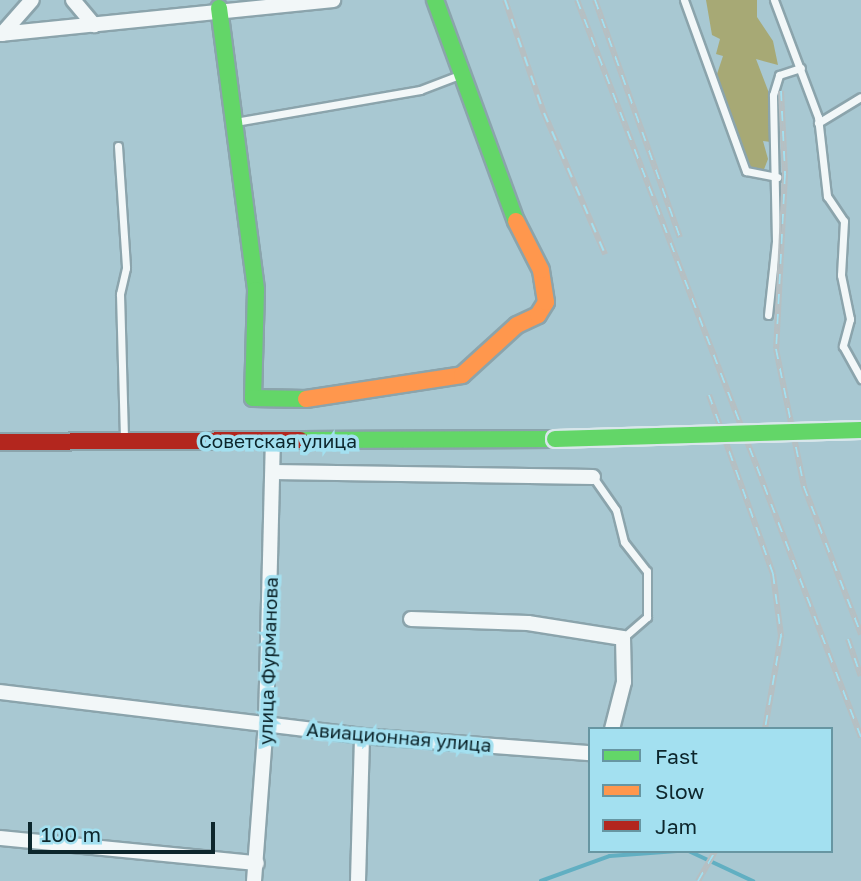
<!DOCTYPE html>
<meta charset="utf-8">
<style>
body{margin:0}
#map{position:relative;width:861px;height:881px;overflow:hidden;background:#a8c8d2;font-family:"Golos Text",sans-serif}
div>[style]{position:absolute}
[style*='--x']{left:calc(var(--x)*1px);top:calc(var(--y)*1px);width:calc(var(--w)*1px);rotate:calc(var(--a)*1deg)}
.forest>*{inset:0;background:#a7a975}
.stream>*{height:3.5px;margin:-1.75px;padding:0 1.75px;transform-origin:1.75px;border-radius:1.75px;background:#61afc2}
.roads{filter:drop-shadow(2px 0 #8ba4ac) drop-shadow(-2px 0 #8ba4ac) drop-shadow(0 2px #8ba4ac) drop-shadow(0 -2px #8ba4ac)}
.lane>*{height:7px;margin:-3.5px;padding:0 3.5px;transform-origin:3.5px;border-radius:3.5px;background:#f2f7f8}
.street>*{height:14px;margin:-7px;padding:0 7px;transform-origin:7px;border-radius:7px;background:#f2f7f8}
.fast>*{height:16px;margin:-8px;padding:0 8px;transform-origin:8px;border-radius:8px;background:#63d668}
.slow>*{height:16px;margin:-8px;padding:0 8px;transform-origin:8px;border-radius:8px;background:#ff974d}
.jam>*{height:16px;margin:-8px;padding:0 8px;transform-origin:8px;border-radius:8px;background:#b3261e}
.rail>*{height:6px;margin-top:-3px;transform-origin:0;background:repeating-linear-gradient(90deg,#a3e0f0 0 10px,#b6bfc2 0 20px);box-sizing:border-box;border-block:2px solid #b6bfc2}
.bridges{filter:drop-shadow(2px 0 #d8e6eb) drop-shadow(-2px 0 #d8e6eb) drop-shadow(0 2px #d8e6eb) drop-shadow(0 -2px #d8e6eb)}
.fast-bridge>*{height:16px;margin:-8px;padding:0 8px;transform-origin:8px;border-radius:8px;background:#63d668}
span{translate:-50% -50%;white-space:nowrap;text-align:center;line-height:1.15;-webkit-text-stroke:7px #a3e0f0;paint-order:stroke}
.street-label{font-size:19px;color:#0d262c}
.legend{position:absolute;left:588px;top:727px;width:245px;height:126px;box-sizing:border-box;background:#a3e0f0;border:2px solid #6796a2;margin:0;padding:9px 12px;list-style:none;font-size:21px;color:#0d262c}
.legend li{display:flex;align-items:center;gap:14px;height:35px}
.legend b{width:35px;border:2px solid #6796a2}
.scale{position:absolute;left:28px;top:822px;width:187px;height:32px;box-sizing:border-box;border:4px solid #0d262c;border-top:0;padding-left:9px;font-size:21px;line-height:24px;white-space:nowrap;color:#0d262c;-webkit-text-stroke:5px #a3e0f0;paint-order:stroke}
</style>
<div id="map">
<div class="forest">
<i style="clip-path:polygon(706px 0,757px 0,757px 17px,773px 41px,778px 65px,756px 59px,769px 93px,771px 142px,763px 141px,768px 159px,763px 172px,743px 169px,716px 77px,723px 56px,716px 54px,720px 39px,712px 35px)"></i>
</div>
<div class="stream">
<i style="--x:689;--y:851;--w:71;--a:25.1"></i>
<i style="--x:541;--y:881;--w:73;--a:-19.9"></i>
<i style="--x:610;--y:856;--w:67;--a:-4.3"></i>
</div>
<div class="roads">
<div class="lane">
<i style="--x:684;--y:0;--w:182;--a:70.1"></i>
<i style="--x:746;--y:171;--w:32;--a:11"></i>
<i style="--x:774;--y:0;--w:125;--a:69.4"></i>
<i style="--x:818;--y:117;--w:80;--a:83.5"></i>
<i style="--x:827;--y:196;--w:30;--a:56"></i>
<i style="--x:844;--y:221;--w:54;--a:93.2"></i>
<i style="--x:841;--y:275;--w:45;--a:78.4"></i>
<i style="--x:850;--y:319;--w:28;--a:105"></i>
<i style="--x:843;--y:346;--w:38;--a:61"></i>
<i style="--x:235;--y:122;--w:188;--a:-9.8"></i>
<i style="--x:420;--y:90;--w:42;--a:-21"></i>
<i style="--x:818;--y:123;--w:50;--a:-31.2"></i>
<i style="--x:118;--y:146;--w:122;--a:86.2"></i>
<i style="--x:126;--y:268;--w:27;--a:103"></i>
<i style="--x:120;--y:294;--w:144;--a:88.4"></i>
<i style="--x:768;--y:315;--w:74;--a:-83.8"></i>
<i style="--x:776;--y:241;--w:146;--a:-91.2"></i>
<i style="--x:773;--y:95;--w:21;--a:-73"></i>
<i style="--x:779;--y:75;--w:23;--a:-18"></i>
<i style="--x:593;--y:477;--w:40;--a:55.1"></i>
<i style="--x:616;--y:510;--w:33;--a:76"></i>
<i style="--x:624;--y:542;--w:37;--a:52"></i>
<i style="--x:647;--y:571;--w:46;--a:90"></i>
<i style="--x:647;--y:617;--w:32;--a:139"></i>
</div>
<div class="street">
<i style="--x:73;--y:0;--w:33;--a:50"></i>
<i style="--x:0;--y:34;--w:335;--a:-5.8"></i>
<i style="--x:2;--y:34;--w:45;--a:-48.6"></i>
<i style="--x:273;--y:472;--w:320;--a:0.9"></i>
<i style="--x:411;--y:619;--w:117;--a:2"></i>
<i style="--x:528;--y:623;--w:96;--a:9"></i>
<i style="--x:623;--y:638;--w:44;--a:88.7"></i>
<i style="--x:624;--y:682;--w:49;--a:104.3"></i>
<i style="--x:0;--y:692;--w:365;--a:6.9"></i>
<i style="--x:362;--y:736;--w:229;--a:4.3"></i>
<i style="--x:0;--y:838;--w:258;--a:5.6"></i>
<i style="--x:254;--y:881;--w:158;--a:-85.7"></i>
<i style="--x:266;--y:723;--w:282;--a:-88.6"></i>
<i style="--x:358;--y:881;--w:145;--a:-88.4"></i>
</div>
<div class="fast">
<i style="--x:435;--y:0;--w:235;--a:69.9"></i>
<i style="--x:219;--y:8;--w:284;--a:82.5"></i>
<i style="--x:256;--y:290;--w:108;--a:91.6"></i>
<i style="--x:253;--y:398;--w:53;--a:1.1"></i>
<i style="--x:300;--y:440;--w:255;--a:-0.2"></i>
</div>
<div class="slow">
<i style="--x:306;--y:399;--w:158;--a:-8.7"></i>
<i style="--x:462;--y:375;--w:74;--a:-42.3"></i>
<i style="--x:517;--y:325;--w:23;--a:-25"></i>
<i style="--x:538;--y:315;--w:15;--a:-58"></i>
<i style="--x:546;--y:302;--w:32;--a:-99"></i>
<i style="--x:541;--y:270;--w:55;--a:-117"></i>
</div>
<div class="jam">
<i style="--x:0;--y:442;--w:300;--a:-0.4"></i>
</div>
</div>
<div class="rail">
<i style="--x:505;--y:0;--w:120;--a:71"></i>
<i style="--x:544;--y:113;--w:154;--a:66.6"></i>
<i style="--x:577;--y:0;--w:790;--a:68.93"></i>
<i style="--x:595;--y:0;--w:252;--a:70.3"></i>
<i style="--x:781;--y:91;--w:83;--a:87.2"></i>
<i style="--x:785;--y:174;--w:175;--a:92.9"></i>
<i style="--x:776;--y:349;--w:141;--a:78.5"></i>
<i style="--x:804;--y:487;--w:158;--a:68.8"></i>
<i style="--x:709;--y:395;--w:190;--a:70.3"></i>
<i style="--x:773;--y:574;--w:63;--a:82.6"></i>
<i style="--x:781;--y:636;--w:94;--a:99.8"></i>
<i style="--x:848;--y:639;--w:39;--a:71"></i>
<i style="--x:698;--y:881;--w:34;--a:-60"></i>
</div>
<div class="bridges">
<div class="fast-bridge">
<i style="--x:555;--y:439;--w:306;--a:-1.7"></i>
</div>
</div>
<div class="street-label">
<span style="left:278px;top:441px">Советская улица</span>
<span style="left:268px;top:661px;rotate:-88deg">улица Фурманова</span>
<span style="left:399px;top:737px;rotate:5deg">Авиационная улица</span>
</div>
<ul class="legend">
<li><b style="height:9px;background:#63d668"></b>Fast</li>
<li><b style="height:9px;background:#ff974d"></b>Slow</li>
<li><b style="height:9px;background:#b3261e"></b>Jam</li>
</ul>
<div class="scale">100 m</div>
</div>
